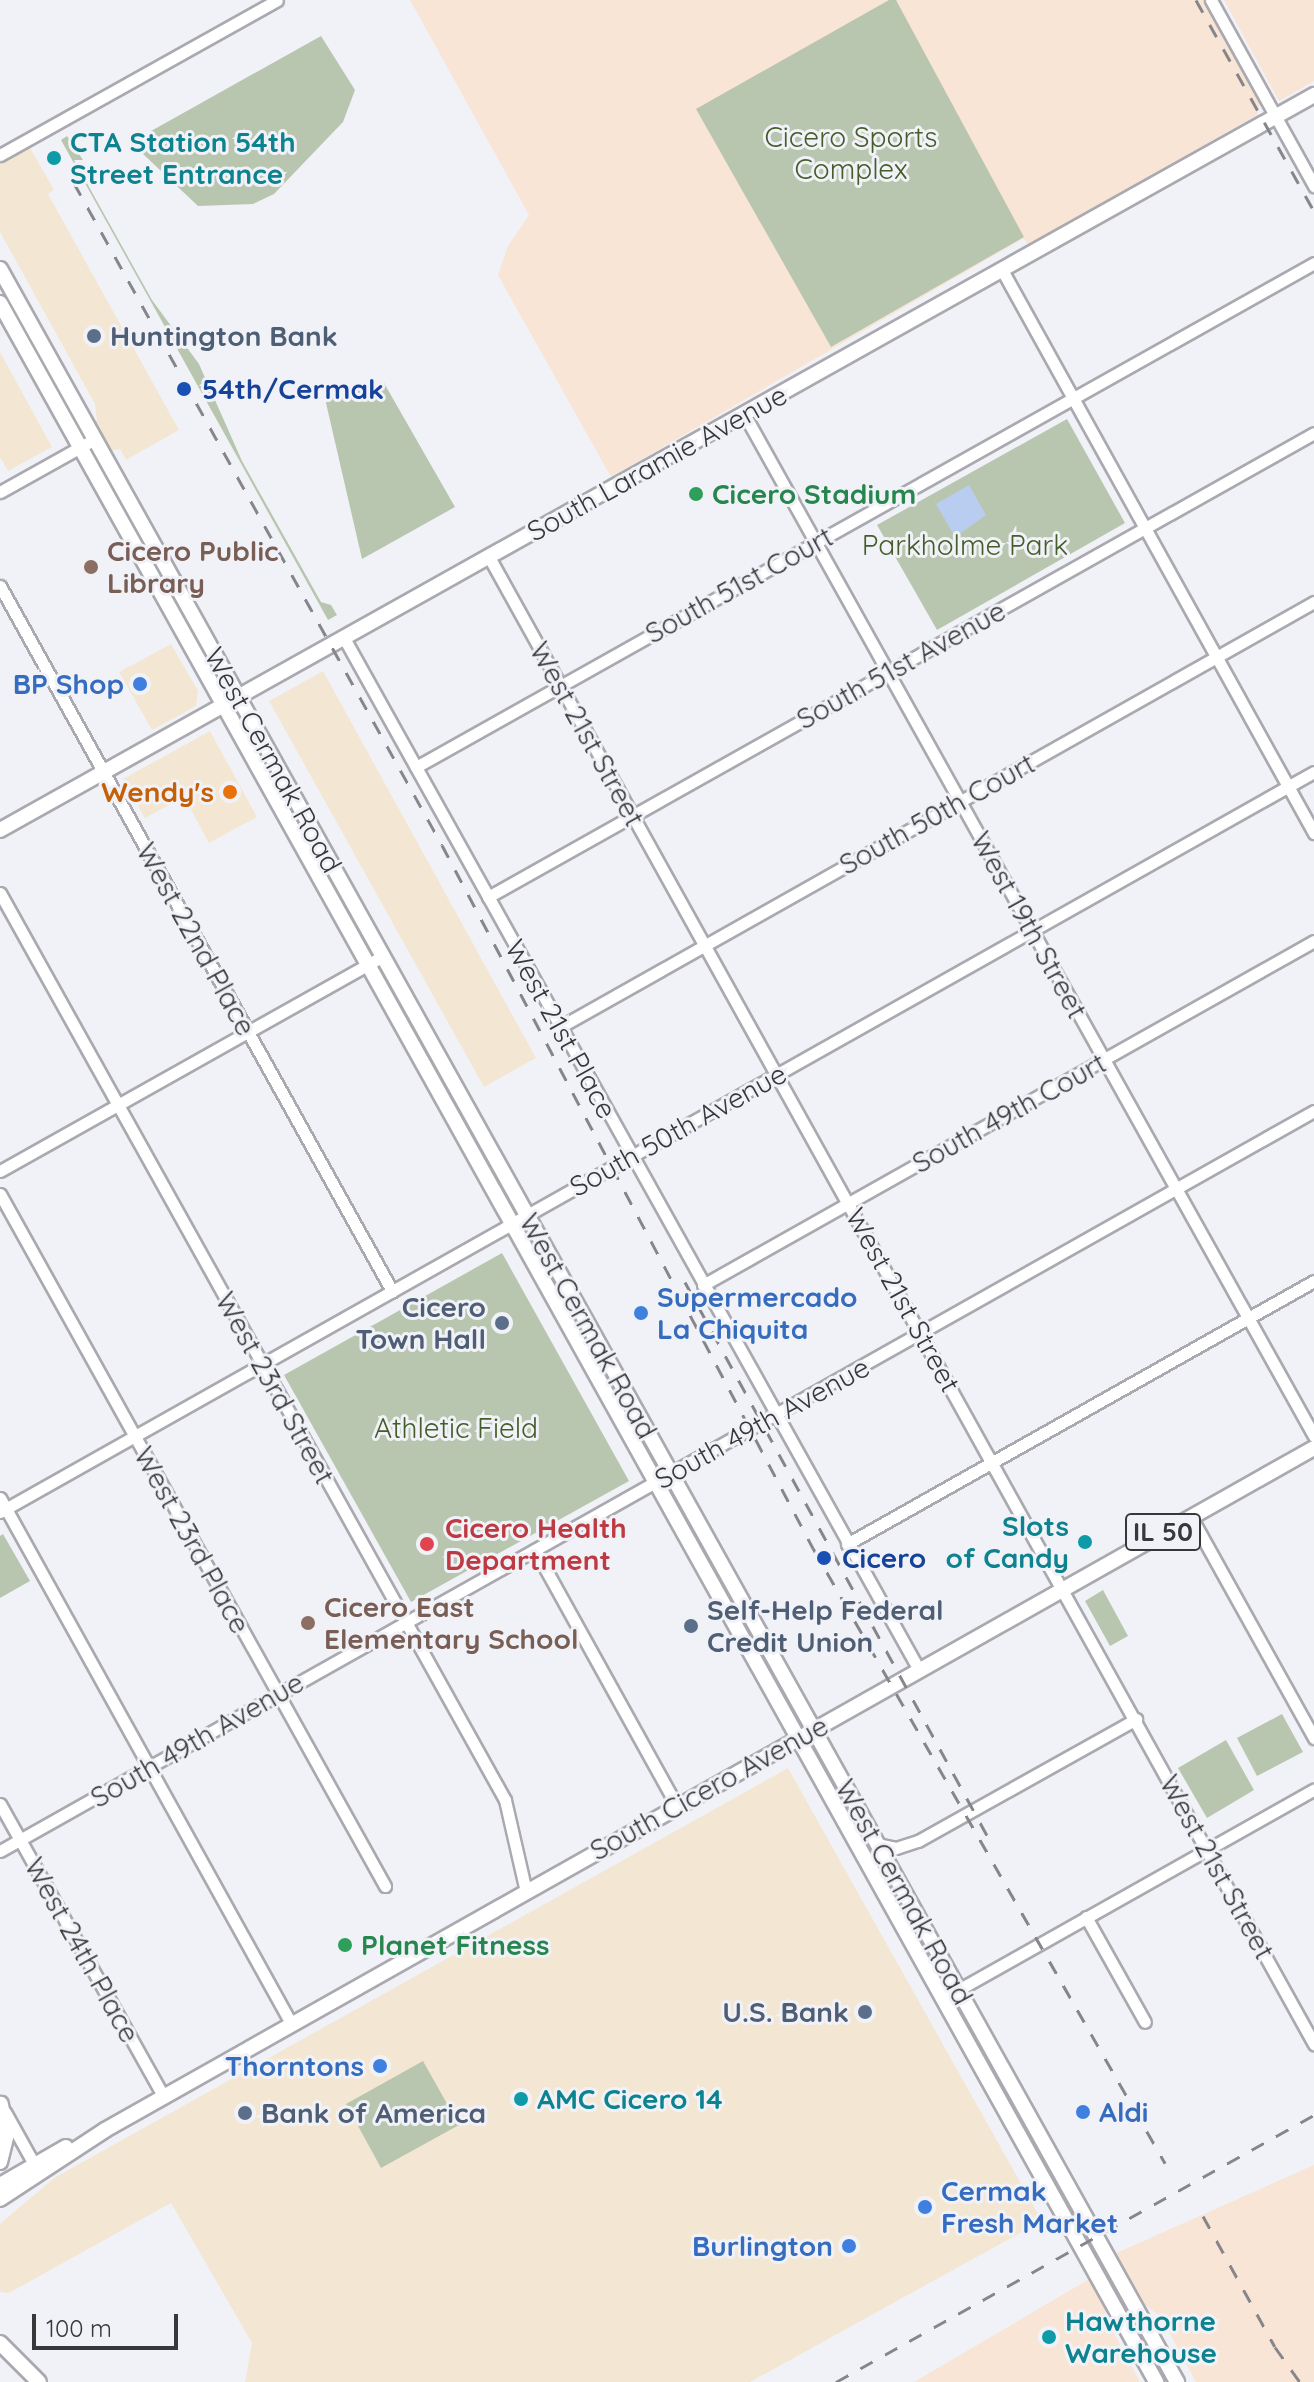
<!DOCTYPE html>
<style>
body{margin:0}
#map{position:relative;width:1314px;height:2382px;overflow:hidden;background:#f1f2f8;font-family:Quicksand,sans-serif}
div>[style]{position:absolute}
[style*='--x']{left:calc(var(--x)*1px);top:calc(var(--y)*1px);width:calc(var(--w)*1px);rotate:calc(var(--a)*1deg)}
.commercial>*{inset:0;background:#f3e7d3}
.industrial>*{inset:0;background:#f8e5d5}
.green>*{inset:0;background:#b9c6af}
.water>*{inset:0;background:#b8cdef}
.roads{filter:drop-shadow(2px 0 #a9a9af) drop-shadow(-2px 0 #a9a9af) drop-shadow(0 2px #a9a9af) drop-shadow(0 -2px #a9a9af)}
.minor>*{height:11px;margin:-5.5px;padding:0 5.5px;transform-origin:5.5px;border-radius:5.5px;background:#fff}
.major>*{height:14px;margin:-7px;padding:0 7px;transform-origin:7px;border-radius:7px;background:#fff}
.rail>*{height:3px;margin-top:-1.5px;transform-origin:0;background:repeating-linear-gradient(90deg,#86868a 0 14px,transparent 0 28px)}
.dots>*{width:22px;height:22px;translate:-50% -50%;box-sizing:border-box;border:4px solid #f1f2f8;border-radius:50%}
span{translate:-50% -50%;white-space:nowrap;text-align:center;line-height:1.15;-webkit-text-stroke:6px #f1f2f8;paint-order:stroke}
.shield-label span{padding:2px 6px;background:#f1f2f8;border:2px solid;border-radius:6px;-webkit-text-stroke-width:0}
.shield-label{font-size:26px;color:#38383b;font-weight:700}
.park-label{font-size:28px;color:#445d29}
.culture-label{font-size:28px;color:#0d838f;font-weight:700}
.left{translate:0 -50%;text-align:left}
.right{translate:-100% -50%;text-align:right}
.service-label{font-size:28px;color:#4e5e75;font-weight:700}
.transit-label{font-size:28px;color:#164399;font-weight:700}
.street-label{font-size:28px;color:#38383b}
.leisure-label{font-size:28px;color:#27864d;font-weight:700}
.education-label{font-size:28px;color:#785e54;font-weight:700}
.shop-label{font-size:28px;color:#366cbe;font-weight:700}
.food-label{font-size:28px;color:#c56008;font-weight:700}
.health-label{font-size:28px;color:#be3a42;font-weight:700}
.scale{position:absolute;left:32px;top:2314px;width:146px;height:36px;box-sizing:border-box;border:4px solid #38383b;border-top:0;padding-left:10px;font-size:24px;line-height:28px;white-space:nowrap;color:#38383b;-webkit-text-stroke:6px #f1f2f8;paint-order:stroke}
</style>
<div id="map">
<div class="commercial">
<i style="clip-path:polygon(29px 146px,54px 190px,48px 194px,179px 430px,126px 460px,120px 449px,108px 451px,92px 423px,97px 420px,95px 404px,0 232px,0 163px)"></i>
<i style="clip-path:polygon(0 352px,52px 447px,8px 471px,0 457px)"></i>
<i style="clip-path:polygon(171px 644px,198px 691px,196px 706px,152px 730px,119px 672px)"></i>
<i style="clip-path:polygon(323px 671px,536px 1058px,484px 1087px,269px 701px)"></i>
<i style="clip-path:polygon(210px 731px,257px 817px,209px 843px,184px 797px,145px 818px,123px 779px)"></i>
<i style="clip-path:polygon(788px 1768px,1042px 2221px,750px 2382px,245px 2382px,252px 2343px,171px 2203px,9px 2293px,0 2292px,0 2224px,54px 2178px)"></i>
</div>
<div class="industrial">
<i style="clip-path:polygon(410px 0,1203px 0,1260px 103px,1257px 115px,1028px 245px,1024px 238px,611px 477px,498px 275px,508px 246px,529px 215px)"></i>
<i style="clip-path:polygon(1224px 0,1314px 0,1314px 81px,1279px 101px)"></i>
<i style="clip-path:polygon(1314px 2165px,1314px 2382px,1196px 2382px,1161px 2317px,1132px 2295px,1112px 2255px)"></i>
<i style="clip-path:polygon(1091px 2278px,1108px 2298px,1105px 2316px,1140px 2382px,914px 2382px)"></i>
</div>
<div class="green">
<i style="clip-path:polygon(889px 0,896px 0,1024px 237px,831px 347px,696px 109px)"></i>
<i style="clip-path:polygon(321px 36px,355px 90px,343px 122px,274px 194px,253px 204px,198px 206px,143px 154px,135px 140px)"></i>
<i style="clip-path:polygon(67px 136px,83px 160px,74px 160px,152px 300px,199px 364px,242px 461px,321px 602px,331px 605px,337px 615px,328px 620px,61px 140px)"></i>
<i style="clip-path:polygon(384px 383px,455px 507px,362px 559px,326px 403px,332px 387px,351px 390px)"></i>
<i style="clip-path:polygon(1067px 419px,1125px 523px,937px 630px,877px 525px)"></i>
<i style="clip-path:polygon(502px 1253px,629px 1481px,411px 1602px,284px 1375px)"></i>
<i style="clip-path:polygon(3px 1534px,30px 1581px,0 1598px,0 1536px)"></i>
<i style="clip-path:polygon(1103px 1590px,1128px 1636px,1110px 1646px,1085px 1601px)"></i>
<i style="clip-path:polygon(1282px 1714px,1303px 1752px,1257px 1776px,1237px 1738px)"></i>
<i style="clip-path:polygon(1226px 1740px,1254px 1790px,1207px 1818px,1178px 1768px)"></i>
<i style="clip-path:polygon(423px 2061px,459px 2125px,381px 2168px,346px 2104px)"></i>
</div>
<div class="water">
<i style="clip-path:polygon(969px 485px,986px 515px,955px 537px,936px 504px)"></i>
</div>
<div class="roads">
<div class="minor">
<i style="--x:1211;--y:0;--w:213;--a:61"></i>
<i style="--x:0;--y:155;--w:317;--a:-29.2"></i>
<i style="--x:1002;--y:270;--w:644;--a:61.01"></i>
<i style="--x:744;--y:414;--w:1170;--a:60.85"></i>
<i style="--x:0;--y:492;--w:109;--a:-29.2"></i>
<i style="--x:489;--y:557;--w:1701;--a:60.98"></i>
<i style="--x:0;--y:586;--w:807;--a:60.92"></i>
<i style="--x:344;--y:638;--w:1181;--a:60.87"></i>
<i style="--x:416;--y:767;--w:1030;--a:-29.3"></i>
<i style="--x:0;--y:893;--w:1038;--a:60.89"></i>
<i style="--x:505;--y:1800;--w:94;--a:77.1"></i>
<i style="--x:488;--y:897;--w:947;--a:-29.32"></i>
<i style="--x:560;--y:1027;--w:866;--a:-29.41"></i>
<i style="--x:0;--y:1171;--w:439;--a:-29.3"></i>
<i style="--x:0;--y:1194;--w:792;--a:60.91"></i>
<i style="--x:703;--y:1285;--w:701;--a:-29.38"></i>
<i style="--x:0;--y:1498;--w:602;--a:61.01"></i>
<i style="--x:0;--y:1512;--w:1508;--a:-29.39"></i>
<i style="--x:1191;--y:1517;--w:253;--a:60.9"></i>
<i style="--x:847;--y:1544;--w:536;--a:-29.39"></i>
<i style="--x:535;--y:1550;--w:293;--a:61"></i>
<i style="--x:0;--y:1804;--w:336;--a:60.8"></i>
<i style="--x:877;--y:1844;--w:19;--a:12"></i>
<i style="--x:896;--y:1848;--w:23;--a:-18"></i>
<i style="--x:918;--y:1841;--w:250;--a:-29.2"></i>
<i style="--x:0;--y:1851;--w:1508;--a:-29.39"></i>
<i style="--x:1086;--y:1917;--w:120;--a:60.7"></i>
<i style="--x:942;--y:1999;--w:427;--a:-29.4"></i>
<i style="--x:5;--y:2112;--w:60;--a:60.9"></i>
</div>
<div class="major">
<i style="--x:0;--y:269;--w:2419;--a:60.88"></i>
<i style="--x:0;--y:303;--w:2379;--a:60.92"></i>
<i style="--x:0;--y:830;--w:1506;--a:-29.22"></i>
<i style="--x:0;--y:2162;--w:30;--a:-76"></i>
<i style="--x:7;--y:2133;--w:30;--a:-102"></i>
<i style="--x:0;--y:2185;--w:76;--a:-29.9"></i>
<i style="--x:0;--y:2199;--w:126;--a:-33.3"></i>
<i style="--x:105;--y:2130;--w:1388;--a:-29.43"></i>
<i style="--x:0;--y:2343;--w:55;--a:45"></i>
</div>
</div>
<div class="rail">
<i style="--x:1196;--y:0;--w:242;--a:60.8"></i>
<i style="--x:74;--y:183;--w:757;--a:60.93"></i>
<i style="--x:442;--y:845;--w:795;--a:62.18"></i>
<i style="--x:813;--y:1548;--w:709;--a:60.22"></i>
<i style="--x:685;--y:1282;--w:632;--a:61.37"></i>
<i style="--x:1203;--y:2216;--w:149;--a:61.2"></i>
<i style="--x:1275;--y:2347;--w:43;--a:54.5"></i>
<i style="--x:836;--y:2382;--w:548;--a:-29.19"></i>
</div>
<div class="dots">
<i style="left:54px;top:158px;background:#0f9aa8"></i>
<i style="left:94px;top:336px;background:#5c6f8a"></i>
<i style="left:184px;top:389px;background:#1a4fb4"></i>
<i style="left:696px;top:494px;background:#2e9e5b"></i>
<i style="left:91px;top:567px;background:#8d6e63"></i>
<i style="left:140px;top:684px;background:#3f7fe0"></i>
<i style="left:230px;top:792px;background:#e8710a"></i>
<i style="left:641px;top:1313px;background:#3f7fe0"></i>
<i style="left:502px;top:1323px;background:#5c6f8a"></i>
<i style="left:1085px;top:1542px;background:#0f9aa8"></i>
<i style="left:427px;top:1544px;background:#e0444e"></i>
<i style="left:824px;top:1558px;background:#1a4fb4"></i>
<i style="left:308px;top:1623px;background:#8d6e63"></i>
<i style="left:691px;top:1626px;background:#5c6f8a"></i>
<i style="left:345px;top:1945px;background:#2e9e5b"></i>
<i style="left:865px;top:2012px;background:#5c6f8a"></i>
<i style="left:380px;top:2066px;background:#3f7fe0"></i>
<i style="left:521px;top:2099px;background:#0f9aa8"></i>
<i style="left:1083px;top:2112px;background:#3f7fe0"></i>
<i style="left:245px;top:2113px;background:#5c6f8a"></i>
<i style="left:925px;top:2207px;background:#3f7fe0"></i>
<i style="left:849px;top:2246px;background:#3f7fe0"></i>
<i style="left:1049px;top:2337px;background:#0f9aa8"></i>
</div>
<div class="shield-label">
<span style="left:1163px;top:1532px">IL 50</span>
</div>
<div class="park-label">
<span style="left:851px;top:153px">Cicero Sports<br>Complex</span>
<span style="left:965px;top:545px">Parkholme Park</span>
<span style="left:456px;top:1428px">Athletic Field</span>
</div>
<div class="culture-label">
<span class="left" style="left:70px;top:158px">CTA Station 54th<br>Street Entrance</span>
<span class="right" style="left:1069px;top:1542px">Slots<br>of Candy</span>
<span class="left" style="left:537px;top:2099px">AMC Cicero 14</span>
<span class="left" style="left:1065px;top:2337px">Hawthorne<br>Warehouse</span>
</div>
<div class="service-label">
<span class="left" style="left:110px;top:336px">Huntington Bank</span>
<span class="right" style="left:486px;top:1323px">Cicero<br>Town Hall</span>
<span class="left" style="left:707px;top:1626px">Self-Help Federal<br>Credit Union</span>
<span class="right" style="left:849px;top:2012px">U.S. Bank</span>
<span class="left" style="left:261px;top:2113px">Bank of America</span>
</div>
<div class="transit-label">
<span class="left" style="left:202px;top:389px">54th/Cermak</span>
<span class="left" style="left:842px;top:1558px">Cicero</span>
</div>
<div class="street-label">
<span style="left:657px;top:463px;rotate:-29deg">South Laramie Avenue</span>
<span style="left:739px;top:585px;rotate:-29deg">South 51st Court</span>
<span style="left:901px;top:665px;rotate:-29deg">South 51st Avenue</span>
<span style="left:587px;top:734px;rotate:61deg">West 21st Street</span>
<span style="left:273px;top:760px;rotate:61deg">West Cermak Road</span>
<span style="left:937px;top:814px;rotate:-29deg">South 50th Court</span>
<span style="left:1029px;top:925px;rotate:61deg">West 19th Street</span>
<span style="left:196px;top:939px;rotate:61deg">West 22nd Place</span>
<span style="left:561px;top:1029px;rotate:61deg">West 21st Place</span>
<span style="left:1009px;top:1113px;rotate:-29deg">South 49th Court</span>
<span style="left:678px;top:1130px;rotate:-29deg">South 50th Avenue</span>
<span style="left:903px;top:1300px;rotate:61deg">West 21st Street</span>
<span style="left:588px;top:1326px;rotate:61deg">West Cermak Road</span>
<span style="left:275px;top:1388px;rotate:61deg">West 23rd Street</span>
<span style="left:762px;top:1423px;rotate:-29deg">South 49th Avenue</span>
<span style="left:192px;top:1540px;rotate:61deg">West 23rd Place</span>
<span style="left:197px;top:1740px;rotate:-30deg">South 49th Avenue</span>
<span style="left:709px;top:1788px;rotate:-29deg">South Cicero Avenue</span>
<span style="left:1217px;top:1867px;rotate:61deg">West 21st Street</span>
<span style="left:904px;top:1892px;rotate:61deg">West Cermak Road</span>
<span style="left:82px;top:1950px;rotate:61deg">West 24th Place</span>
</div>
<div class="leisure-label">
<span class="left" style="left:712px;top:494px">Cicero Stadium</span>
<span class="left" style="left:361px;top:1945px">Planet Fitness</span>
</div>
<div class="education-label">
<span class="left" style="left:107px;top:567px">Cicero Public<br>Library</span>
<span class="left" style="left:324px;top:1623px">Cicero East<br>Elementary School</span>
</div>
<div class="shop-label">
<span class="right" style="left:124px;top:684px">BP Shop</span>
<span class="left" style="left:657px;top:1313px">Supermercado<br>La Chiquita</span>
<span class="right" style="left:364px;top:2066px">Thorntons</span>
<span class="left" style="left:1099px;top:2112px">Aldi</span>
<span class="left" style="left:941px;top:2207px">Cermak<br>Fresh Market</span>
<span class="right" style="left:833px;top:2246px">Burlington</span>
</div>
<div class="food-label">
<span class="right" style="left:214px;top:792px">Wendy's</span>
</div>
<div class="health-label">
<span class="left" style="left:445px;top:1544px">Cicero Health<br>Department</span>
</div>
<div class="scale">100 m</div>
</div>
